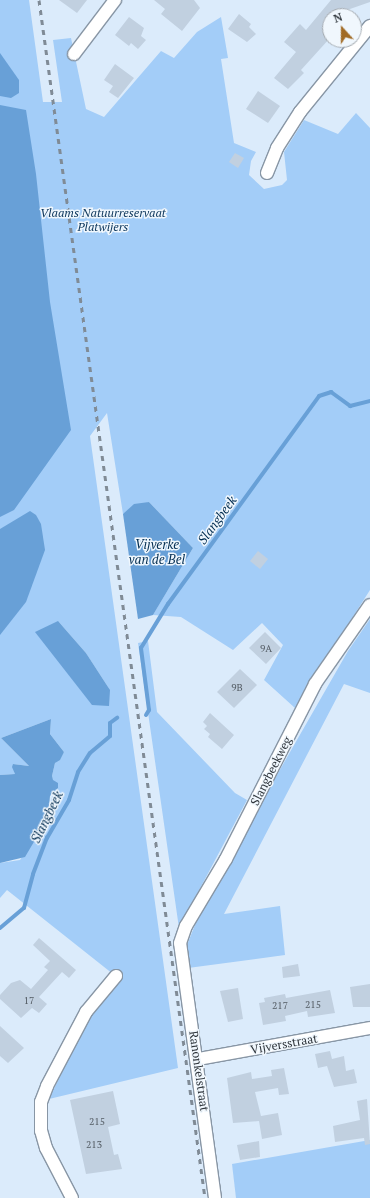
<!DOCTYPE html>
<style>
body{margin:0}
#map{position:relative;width:370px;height:1198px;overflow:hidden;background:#dbebfb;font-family:"PT Serif",serif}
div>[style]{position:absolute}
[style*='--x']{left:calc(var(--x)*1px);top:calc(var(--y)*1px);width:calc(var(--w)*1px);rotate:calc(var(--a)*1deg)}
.green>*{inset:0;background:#a3cdf8}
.water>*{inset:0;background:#68a0d7}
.stream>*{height:4px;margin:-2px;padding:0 2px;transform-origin:2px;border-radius:2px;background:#68a0d7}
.building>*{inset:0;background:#c1d0e0}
.roads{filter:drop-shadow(1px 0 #8896a5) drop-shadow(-1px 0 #8896a5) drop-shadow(0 1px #8896a5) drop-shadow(0 -1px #8896a5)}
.minor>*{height:12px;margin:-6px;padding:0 6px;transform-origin:6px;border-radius:6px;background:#fff}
.rail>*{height:3px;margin-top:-1.5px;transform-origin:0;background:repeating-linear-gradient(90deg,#808b96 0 5px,transparent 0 10px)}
span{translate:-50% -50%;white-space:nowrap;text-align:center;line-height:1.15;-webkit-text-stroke:3px #f0f7fd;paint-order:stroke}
.number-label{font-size:10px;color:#545c64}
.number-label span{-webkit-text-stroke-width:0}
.park-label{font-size:12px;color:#123b60;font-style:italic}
.street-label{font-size:12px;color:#2f353b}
.water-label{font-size:13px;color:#032e52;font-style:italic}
.north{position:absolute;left:322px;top:8px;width:40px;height:40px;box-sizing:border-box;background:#f0f7fd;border:1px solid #a3a9af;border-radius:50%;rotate:339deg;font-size:11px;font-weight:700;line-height:16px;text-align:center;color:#2f353b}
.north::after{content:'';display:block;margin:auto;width:14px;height:18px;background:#a16b25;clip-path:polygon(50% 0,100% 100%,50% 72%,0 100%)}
</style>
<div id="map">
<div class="green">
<i style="clip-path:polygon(evenodd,0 0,29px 0,43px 102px,62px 102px,53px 40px,71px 38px,86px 109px,104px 117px,161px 51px,174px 58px,197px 32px,221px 17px,228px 58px,221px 59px,234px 143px,256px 152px,251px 161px,249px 175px,264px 189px,282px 185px,287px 180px,284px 152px,304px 120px,338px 134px,356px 113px,370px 128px,370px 590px,295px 708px,264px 680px,283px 645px,262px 623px,233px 650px,181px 617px,153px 615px,193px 548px,149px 502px,123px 514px,107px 413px,90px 436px,178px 1068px,49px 1099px,86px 1023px,118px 978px,7px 890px,0 898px,0 863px,20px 860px,48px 818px,53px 791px,52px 776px,55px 763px,64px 752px,50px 734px,51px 719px,1px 738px,29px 766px,13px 764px,15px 774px,0 775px,0 0,58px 621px,86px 653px,110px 690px,58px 621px)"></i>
<i style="clip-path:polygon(370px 619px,370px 693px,344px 684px,224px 914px,280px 906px,285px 955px,188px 968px,187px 945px,204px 902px,348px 651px)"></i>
<i style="clip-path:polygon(148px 641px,157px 712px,235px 793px,247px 800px,179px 928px,138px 643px)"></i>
<i style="clip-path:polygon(370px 1140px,370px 1198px,236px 1198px,232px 1164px)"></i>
</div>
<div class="water">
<i style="clip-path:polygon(0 53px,19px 80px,19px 93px,11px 98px,0 96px)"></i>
<i style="clip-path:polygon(0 105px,26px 110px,36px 174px,50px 302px,71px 430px,14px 510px,0 517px)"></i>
<i style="clip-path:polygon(149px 502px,193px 548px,153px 615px,138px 619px,123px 514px,134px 504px)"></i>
<i style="clip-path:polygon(30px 511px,36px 515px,41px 524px,45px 550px,26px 602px,0 635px,0 529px)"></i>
<i style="clip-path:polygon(58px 621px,86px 653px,110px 690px,109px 706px,92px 705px,35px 632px)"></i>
<i style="clip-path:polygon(51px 719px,50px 734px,64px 752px,60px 760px,55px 763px,52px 776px,53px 780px,58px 783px,58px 788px,50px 796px,48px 818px,25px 857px,0 863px,0 775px,15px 774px,12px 767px,13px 764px,29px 766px,1px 738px)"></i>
</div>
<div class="stream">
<i style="--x:146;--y:715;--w:6;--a:-59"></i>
<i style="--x:149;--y:710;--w:63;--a:-97.4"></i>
<i style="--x:141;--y:648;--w:52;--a:-58.5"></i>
<i style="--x:168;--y:604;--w:257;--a:-54"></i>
<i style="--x:319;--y:396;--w:13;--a:-18"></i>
<i style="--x:331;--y:392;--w:24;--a:36"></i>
<i style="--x:350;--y:406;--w:21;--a:-14"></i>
<i style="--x:0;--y:928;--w:31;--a:-40"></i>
<i style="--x:24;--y:908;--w:35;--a:-75"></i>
<i style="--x:33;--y:874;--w:39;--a:-69"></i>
<i style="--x:47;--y:838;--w:44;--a:-59.9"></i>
<i style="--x:69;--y:800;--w:29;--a:-72"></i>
<i style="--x:78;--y:772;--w:22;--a:-58"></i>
<i style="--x:90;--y:753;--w:26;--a:-40"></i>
<i style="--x:110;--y:736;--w:13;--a:-90"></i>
<i style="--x:110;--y:723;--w:9;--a:-36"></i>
</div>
<div class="building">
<i style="clip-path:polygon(59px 0,87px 0,77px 13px)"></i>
<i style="clip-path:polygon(154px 0,194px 0,200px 8px,182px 31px,161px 14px,165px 9px)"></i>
<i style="clip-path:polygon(331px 0,370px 0,370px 2px,330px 16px,330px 38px,301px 70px,304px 73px,288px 89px,274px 78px,296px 52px,284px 42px,300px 24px,306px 30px)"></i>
<i style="clip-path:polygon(239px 14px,251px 24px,249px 27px,256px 34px,247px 42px,228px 29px)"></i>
<i style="clip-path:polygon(129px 17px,144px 28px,141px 36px,146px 40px,138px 49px,131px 43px,129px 46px,115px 35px)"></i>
<i style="clip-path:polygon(115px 64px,134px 78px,118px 98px,109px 92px,113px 86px,104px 80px)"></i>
<i style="clip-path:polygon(258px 91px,280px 106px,268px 123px,246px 109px)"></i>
<i style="clip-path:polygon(235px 153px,244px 158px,238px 168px,229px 162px)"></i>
<i style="clip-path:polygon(258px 551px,268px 559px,260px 569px,250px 561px)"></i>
<i style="clip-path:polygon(265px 632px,281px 648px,266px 664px,249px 648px)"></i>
<i style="clip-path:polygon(240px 669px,257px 685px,234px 708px,217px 692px)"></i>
<i style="clip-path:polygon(210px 713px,234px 735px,222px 749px,208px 737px,210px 734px,204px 729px,207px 726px,203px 722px)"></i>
<i style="clip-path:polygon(39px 938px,76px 970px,69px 978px,62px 972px,39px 997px,47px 1004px,39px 1013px,32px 1008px,21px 1018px,0 999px,0 995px,11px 983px,20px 980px,31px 989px,48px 970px,44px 967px,50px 961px,33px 945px)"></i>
<i style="clip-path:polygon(298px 964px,300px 976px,283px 978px,282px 967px)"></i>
<i style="clip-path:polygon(370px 984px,370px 1007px,353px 1007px,350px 987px)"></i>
<i style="clip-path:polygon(238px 988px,243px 1019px,228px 1022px,220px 991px)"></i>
<i style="clip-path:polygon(330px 990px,335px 1013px,308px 1017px,307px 1011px,285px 1016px,286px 1021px,263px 1025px,259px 1003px,265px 1002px,264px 998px,285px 994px,286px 998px)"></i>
<i style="clip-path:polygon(0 1026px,24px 1048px,8px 1063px,0 1056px)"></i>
<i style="clip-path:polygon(330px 1051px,332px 1059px,344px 1056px,346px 1071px,354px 1069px,357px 1083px,334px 1087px,327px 1066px,318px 1068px,315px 1054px)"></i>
<i style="clip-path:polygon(284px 1068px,289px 1094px,279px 1095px,278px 1088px,255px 1092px,261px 1116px,278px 1113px,282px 1135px,262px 1139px,259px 1121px,233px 1123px,227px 1078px,251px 1072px,252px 1079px,272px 1076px,271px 1070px)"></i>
<i style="clip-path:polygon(113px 1091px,120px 1124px,108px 1127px,114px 1155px,118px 1154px,122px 1169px,86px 1174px,70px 1100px)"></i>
<i style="clip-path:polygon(367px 1099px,370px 1144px,365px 1145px,364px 1138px,335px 1142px,333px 1126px,360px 1120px,357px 1101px)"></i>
<i style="clip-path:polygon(259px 1141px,260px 1157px,240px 1160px,237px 1145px)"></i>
</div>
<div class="roads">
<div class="minor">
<i style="--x:74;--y:54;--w:68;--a:-52.8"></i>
<i style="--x:267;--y:173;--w:27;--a:-68"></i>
<i style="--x:277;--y:148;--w:43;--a:-57.4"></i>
<i style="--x:300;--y:112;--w:111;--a:-50.9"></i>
<i style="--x:198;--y:1059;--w:175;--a:-10.2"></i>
<i style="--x:72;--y:1198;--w:56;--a:-117.5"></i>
<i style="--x:46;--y:1148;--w:18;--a:-106"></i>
<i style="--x:41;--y:1131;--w:29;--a:-90"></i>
<i style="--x:41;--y:1102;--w:17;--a:-69"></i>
<i style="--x:47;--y:1086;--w:84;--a:-62.2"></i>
<i style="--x:86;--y:1012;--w:47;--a:-50.2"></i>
<i style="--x:215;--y:1198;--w:257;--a:-97.8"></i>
<i style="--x:180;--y:943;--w:18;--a:-71"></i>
<i style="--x:186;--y:926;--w:78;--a:-59.2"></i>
<i style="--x:226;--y:859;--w:196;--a:-63"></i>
<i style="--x:315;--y:684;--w:96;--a:-55.2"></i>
</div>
</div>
<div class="rail">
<i style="--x:39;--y:0;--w:1209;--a:82.11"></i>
</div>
<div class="number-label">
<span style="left:266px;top:649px">9A</span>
<span style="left:237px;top:688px">9B</span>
<span style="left:29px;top:1001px">17</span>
<span style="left:313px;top:1005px">215</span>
<span style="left:280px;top:1006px">217</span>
<span style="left:97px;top:1122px">215</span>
<span style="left:94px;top:1145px">213</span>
</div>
<div class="park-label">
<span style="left:103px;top:220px">Vlaams Natuurreservaat<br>Platwijers</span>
</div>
<div class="street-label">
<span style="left:271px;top:771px;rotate:-63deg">Slangbeekweg</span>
<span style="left:284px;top:1044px;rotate:-10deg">Vijversstraat</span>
<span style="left:199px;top:1071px;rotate:82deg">Ranonkelstraat</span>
</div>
<div class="water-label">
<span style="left:217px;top:520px;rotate:-54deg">Slangbeek</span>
<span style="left:157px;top:552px">Vijverke<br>van de Bel</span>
<span style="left:47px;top:817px;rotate:-64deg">Slangbeek</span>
</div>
<div class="north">N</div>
</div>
